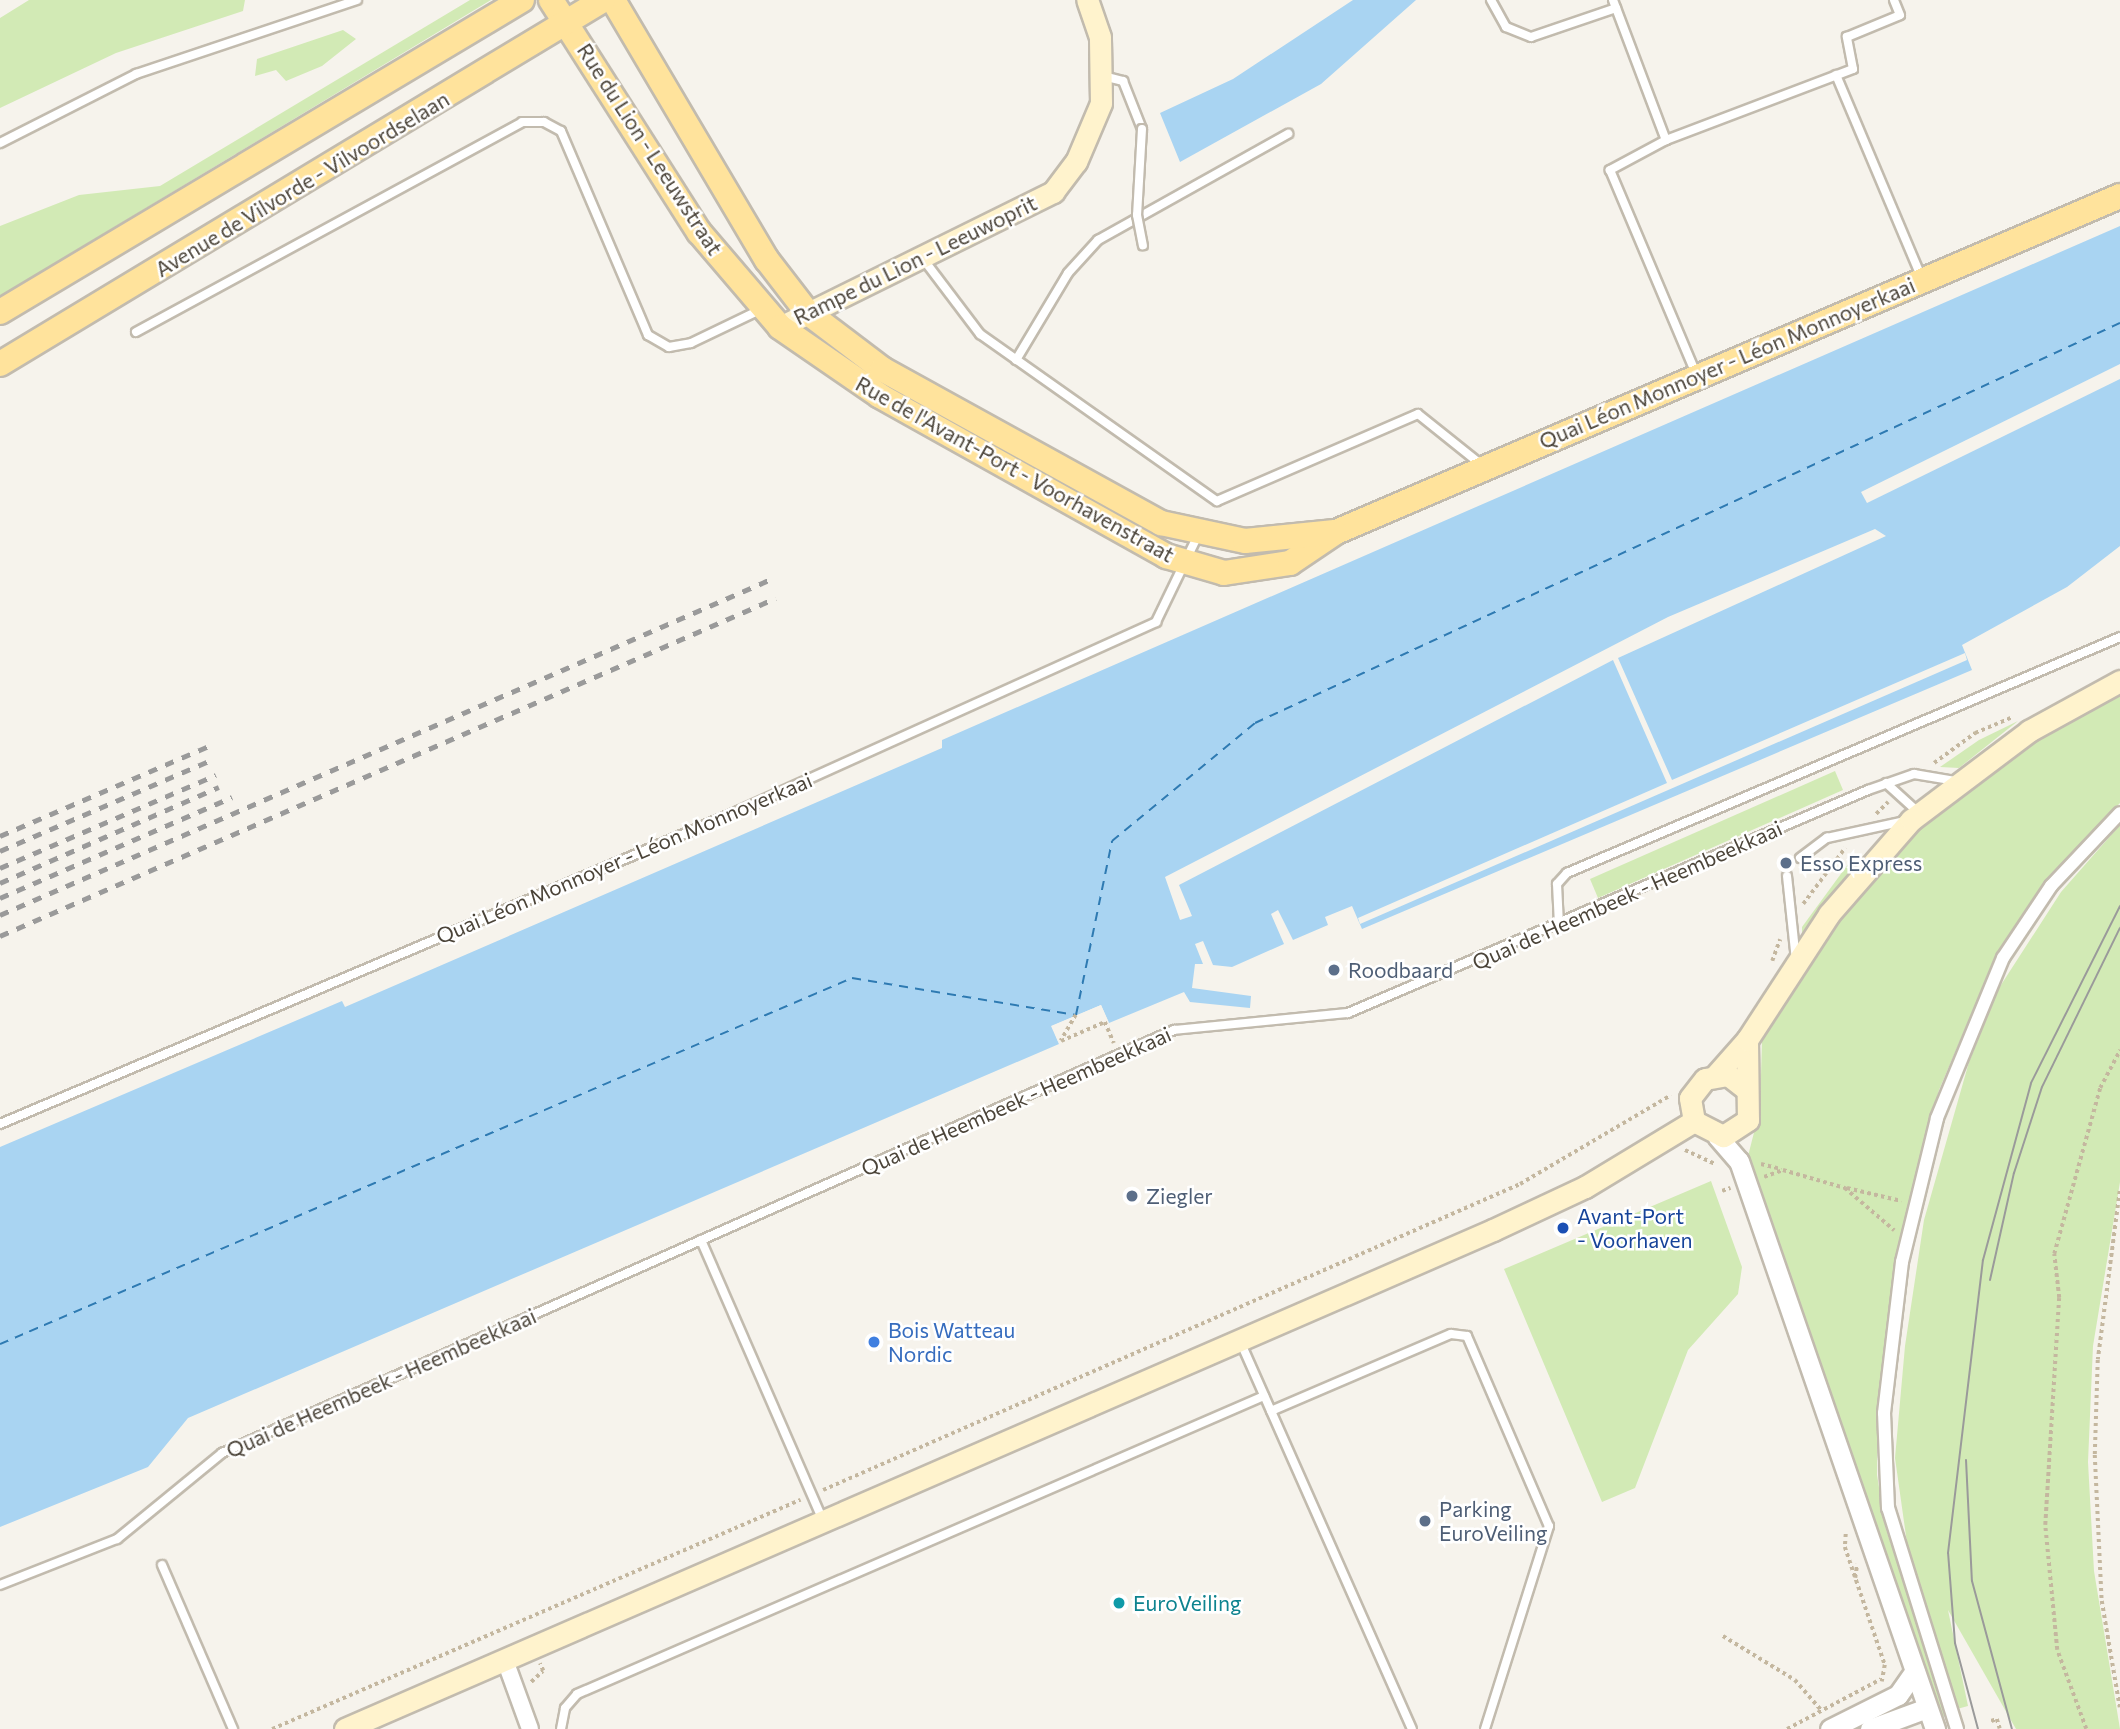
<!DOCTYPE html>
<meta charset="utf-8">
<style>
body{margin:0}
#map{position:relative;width:2120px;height:1729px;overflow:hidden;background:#f6f3ec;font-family:Commissioner,sans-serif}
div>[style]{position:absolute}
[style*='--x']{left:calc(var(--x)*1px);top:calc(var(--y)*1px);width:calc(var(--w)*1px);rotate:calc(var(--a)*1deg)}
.green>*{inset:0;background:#d2eab5}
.water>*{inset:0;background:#a9d4f2}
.pier>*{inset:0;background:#f6f3ec}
.ferry>*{height:2px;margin-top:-1px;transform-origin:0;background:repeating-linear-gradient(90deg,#2e7ab2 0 9px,transparent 0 16px)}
.path>*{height:3.5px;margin-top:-1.75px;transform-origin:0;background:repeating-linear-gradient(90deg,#c4b79f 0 3.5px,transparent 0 7px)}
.roads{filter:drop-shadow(2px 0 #c2bbae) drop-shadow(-2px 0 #c2bbae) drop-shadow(0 2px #c2bbae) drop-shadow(0 -2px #c2bbae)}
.service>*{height:8px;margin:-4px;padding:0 4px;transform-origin:4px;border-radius:4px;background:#fff}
.pedestrian>*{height:12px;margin:-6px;padding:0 6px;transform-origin:6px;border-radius:6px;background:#fff}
.minor>*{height:16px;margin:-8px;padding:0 8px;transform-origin:8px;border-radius:8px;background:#fff}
.tertiary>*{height:19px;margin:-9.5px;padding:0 9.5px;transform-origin:9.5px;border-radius:9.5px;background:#fff}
.secondary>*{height:21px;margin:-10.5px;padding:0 10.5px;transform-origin:10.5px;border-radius:10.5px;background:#fff3cd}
.primary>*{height:24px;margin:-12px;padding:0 12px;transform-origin:12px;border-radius:12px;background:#ffe39c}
.tram>*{height:2px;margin:-1px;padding:0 1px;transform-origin:1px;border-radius:1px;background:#9a9a9a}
.rail>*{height:5px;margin-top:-2.5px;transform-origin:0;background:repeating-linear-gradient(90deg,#9a9a9a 0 9px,transparent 0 18px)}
.bridges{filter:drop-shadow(2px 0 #c2bbae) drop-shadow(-2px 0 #c2bbae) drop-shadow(0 2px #c2bbae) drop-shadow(0 -2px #c2bbae)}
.service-bridge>*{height:8px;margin:-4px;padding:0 4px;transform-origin:4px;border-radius:4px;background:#fff}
.dots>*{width:19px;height:19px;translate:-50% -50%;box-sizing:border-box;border:4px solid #fff;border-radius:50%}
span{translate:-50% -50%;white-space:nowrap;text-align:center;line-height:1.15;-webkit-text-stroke:5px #fff;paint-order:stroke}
.street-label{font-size:21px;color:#4b4439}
.service-label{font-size:21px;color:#4e5e75}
.left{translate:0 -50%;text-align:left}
.transit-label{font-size:21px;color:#164399}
.shop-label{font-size:21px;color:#366cbe}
.culture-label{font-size:21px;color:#0d838f}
</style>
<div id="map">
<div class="green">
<i style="clip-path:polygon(29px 0,245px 0,243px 11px,116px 53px,0 108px,0 18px)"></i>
<i style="clip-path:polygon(470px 0,491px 0,0 296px,0 226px,79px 195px,160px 186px)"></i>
<i style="clip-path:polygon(343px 30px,356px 39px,322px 66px,286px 81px,276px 70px,255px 76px,257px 59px)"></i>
<i style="clip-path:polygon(2120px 690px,2120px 803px,2046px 881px,1997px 954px,1939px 1090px,1896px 1261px,1878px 1412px,1877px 1475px,1886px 1529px,1947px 1715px,1941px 1717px,1748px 1156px,1760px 1109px,1762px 1040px,1844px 908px,1906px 836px,2010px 754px)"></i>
<i style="clip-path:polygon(2018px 721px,1959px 768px,1940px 767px,1979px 740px)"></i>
<i style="clip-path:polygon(1835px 771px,1843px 790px,1598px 898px,1590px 879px)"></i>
<i style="clip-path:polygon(2120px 825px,2120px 1182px,2093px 1346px,2088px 1462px,2094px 1571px,2120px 1729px,2016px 1729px,1948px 1610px,1968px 1706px,1957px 1709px,1907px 1543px,1895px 1458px,1905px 1346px,1924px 1220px,1969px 1062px,1999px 988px,2061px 892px)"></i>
<i style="clip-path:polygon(1854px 856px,1859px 861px,1802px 935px,1802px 927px)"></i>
<i style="clip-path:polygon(1711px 1181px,1742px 1267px,1738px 1294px,1688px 1350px,1635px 1488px,1602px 1502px,1504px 1269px)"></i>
</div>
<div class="water">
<i style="clip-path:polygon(1353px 0,1416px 0,1321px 84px,1180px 162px,1160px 113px,1233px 79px)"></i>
<i style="clip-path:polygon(2120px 226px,2120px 546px,2067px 587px,1962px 645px,1972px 670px,1362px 929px,1352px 906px,1325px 917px,1328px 925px,1293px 940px,1278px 910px,1271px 914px,1284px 944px,1232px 967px,1213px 965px,1203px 941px,1195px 944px,1203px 964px,1195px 964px,1192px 988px,1251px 996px,1250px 1008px,1190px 1002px,1184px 992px,1109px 1023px,1101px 1005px,1052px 1026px,1059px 1044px,188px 1418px,148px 1467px,0 1527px,0 1147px,342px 1001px,345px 1007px,942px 748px,942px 740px)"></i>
</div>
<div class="pier">
<i style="clip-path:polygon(2120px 364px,2120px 379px,1867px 503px,1861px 492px)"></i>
<i style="clip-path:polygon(1875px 529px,1886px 536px,1618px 658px,1672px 780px,1965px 653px,1967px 660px,1360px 924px,1358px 918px,1667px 783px,1613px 660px,1179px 885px,1192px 916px,1180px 920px,1165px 877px,1668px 617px)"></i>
<i style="clip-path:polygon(1101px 1005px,1109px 1023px,1099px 1009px,1077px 1018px,1056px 1028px,1059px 1044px,1051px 1026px)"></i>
</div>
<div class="ferry">
<i style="--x:0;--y:1344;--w:927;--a:-23.25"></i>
<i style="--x:852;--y:978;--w:227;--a:9.4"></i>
<i style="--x:1076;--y:1015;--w:178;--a:-78.3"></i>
<i style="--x:1112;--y:841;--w:185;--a:-39.5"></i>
<i style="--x:1255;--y:723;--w:953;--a:-24.82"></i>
</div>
<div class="path">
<i style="--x:1934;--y:763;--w:51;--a:-36.2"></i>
<i style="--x:1975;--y:733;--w:39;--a:-23"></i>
<i style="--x:1876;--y:814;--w:17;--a:-45"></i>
<i style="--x:1803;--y:904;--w:70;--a:-53.1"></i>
<i style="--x:1772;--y:961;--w:23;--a:-70"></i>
<i style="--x:1076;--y:1015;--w:30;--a:120"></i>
<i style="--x:1061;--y:1041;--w:48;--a:-23.4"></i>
<i style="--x:1105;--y:1022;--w:23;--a:67"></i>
<i style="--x:1685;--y:1150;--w:33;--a:25"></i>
<i style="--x:1761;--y:1164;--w:21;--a:14"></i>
<i style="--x:1764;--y:1177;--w:20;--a:-20"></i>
<i style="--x:1783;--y:1170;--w:65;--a:16.2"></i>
<i style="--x:1845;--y:1188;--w:65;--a:40.6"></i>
<i style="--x:1847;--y:1188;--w:56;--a:13.5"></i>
<i style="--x:1722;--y:1191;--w:9;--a:-21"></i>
<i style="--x:2120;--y:1191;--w:170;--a:97.4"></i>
<i style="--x:2098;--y:1360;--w:95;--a:91.8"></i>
<i style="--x:2095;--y:1455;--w:146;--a:87.3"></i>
<i style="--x:2102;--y:1601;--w:108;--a:80.4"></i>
<i style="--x:823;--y:1490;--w:761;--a:-23.7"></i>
<i style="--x:1520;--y:1184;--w:175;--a:-30.5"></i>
<i style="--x:1846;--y:1534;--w:13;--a:94"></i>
<i style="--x:1845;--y:1547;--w:125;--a:71.3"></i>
<i style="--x:1885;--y:1665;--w:17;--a:100"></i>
<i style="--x:1855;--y:1578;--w:14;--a:-82"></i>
<i style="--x:1723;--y:1636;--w:84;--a:31.4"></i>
<i style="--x:1795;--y:1680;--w:41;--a:48.9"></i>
<i style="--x:531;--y:1682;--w:16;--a:-43"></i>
<i style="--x:543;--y:1671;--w:8;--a:-113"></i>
<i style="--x:1991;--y:1721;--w:6;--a:-18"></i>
<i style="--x:1997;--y:1719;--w:10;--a:73"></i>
<i style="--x:272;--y:1729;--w:576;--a:-23.45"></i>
<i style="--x:1787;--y:1729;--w:106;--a:-28"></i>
<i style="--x:2086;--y:1729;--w:84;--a:-110.2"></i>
<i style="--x:2057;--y:1650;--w:126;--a:-95.5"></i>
<i style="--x:2045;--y:1525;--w:227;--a:-86.5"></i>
<i style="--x:2059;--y:1298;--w:44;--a:-96.5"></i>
<i style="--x:2054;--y:1254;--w:172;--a:-74.5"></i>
<i style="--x:2100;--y:1088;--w:43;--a:-62.2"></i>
</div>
<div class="roads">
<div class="service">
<i style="--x:1491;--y:0;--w:31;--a:61"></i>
<i style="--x:1506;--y:27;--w:27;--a:22"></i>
<i style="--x:1531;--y:37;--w:90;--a:-18.8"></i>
<i style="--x:1613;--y:0;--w:150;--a:69.3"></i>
<i style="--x:1666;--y:140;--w:64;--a:151.8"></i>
<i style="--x:1610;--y:170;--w:221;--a:67.1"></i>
<i style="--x:1836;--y:75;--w:221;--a:67.1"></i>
<i style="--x:1103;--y:76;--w:21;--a:14"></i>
<i style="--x:1123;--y:81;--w:52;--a:68.4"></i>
<i style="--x:1666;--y:140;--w:200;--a:-20.8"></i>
<i style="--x:1853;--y:69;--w:33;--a:-101"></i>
<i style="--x:1847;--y:37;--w:57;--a:-22.5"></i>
<i style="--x:1900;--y:15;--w:16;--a:-112"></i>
<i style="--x:0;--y:143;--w:153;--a:-26.9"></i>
<i style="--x:136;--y:74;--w:233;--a:-18.5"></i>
<i style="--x:924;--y:260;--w:93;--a:52.9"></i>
<i style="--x:980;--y:334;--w:290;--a:35.2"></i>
<i style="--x:1217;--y:501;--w:219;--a:-23.4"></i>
<i style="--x:1418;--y:414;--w:83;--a:38.7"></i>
<i style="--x:136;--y:332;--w:439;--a:-28.5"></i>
<i style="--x:522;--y:122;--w:22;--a:0"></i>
<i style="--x:544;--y:122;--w:19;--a:28"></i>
<i style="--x:561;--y:131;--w:222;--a:66.9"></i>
<i style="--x:648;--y:335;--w:24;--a:30"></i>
<i style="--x:669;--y:347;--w:22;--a:-10"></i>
<i style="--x:691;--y:343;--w:76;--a:-25.6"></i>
<i style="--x:1016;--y:360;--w:101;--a:-59.1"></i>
<i style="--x:1068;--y:273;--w:45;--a:-47.7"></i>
<i style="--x:1098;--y:240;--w:218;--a:-29.2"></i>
<i style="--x:1886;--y:783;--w:45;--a:42.3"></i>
<i style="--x:1800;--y:858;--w:34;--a:-37"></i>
<i style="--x:1827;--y:838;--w:79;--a:-12.4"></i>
<i style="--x:1787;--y:876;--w:84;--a:83.9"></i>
<i style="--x:1559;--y:925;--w:41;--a:-92.8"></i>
<i style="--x:1557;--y:884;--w:15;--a:-48"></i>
<i style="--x:1567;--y:873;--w:601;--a:-23.11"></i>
<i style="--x:0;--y:1124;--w:802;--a:-22.98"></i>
<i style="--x:738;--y:811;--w:459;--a:-24.3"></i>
<i style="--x:1156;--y:622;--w:97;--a:-64.2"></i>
<i style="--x:701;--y:1240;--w:305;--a:66.5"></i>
<i style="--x:1240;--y:1341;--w:424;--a:66.1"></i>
<i style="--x:1271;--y:1411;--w:196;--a:-23.2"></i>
<i style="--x:1451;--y:1334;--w:16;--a:7"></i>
<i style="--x:1467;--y:1336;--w:207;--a:66.7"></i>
<i style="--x:1549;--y:1526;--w:213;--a:107.5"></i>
<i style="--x:162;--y:1565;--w:179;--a:66.6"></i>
<i style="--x:0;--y:1585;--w:126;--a:-21.5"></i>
<i style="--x:117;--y:1539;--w:136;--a:-39.3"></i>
<i style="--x:222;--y:1453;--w:1042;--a:-23.96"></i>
<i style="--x:1174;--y:1030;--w:175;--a:-5.6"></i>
<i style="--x:1348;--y:1013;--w:566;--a:-23.21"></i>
<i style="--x:1868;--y:790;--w:49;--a:-19.2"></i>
<i style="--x:1914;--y:774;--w:43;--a:9.5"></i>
<i style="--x:561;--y:1729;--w:21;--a:-79"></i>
<i style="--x:565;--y:1708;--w:18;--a:-49"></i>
<i style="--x:577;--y:1694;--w:749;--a:-23.45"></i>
</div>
<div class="pedestrian">
<i style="--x:1957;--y:1729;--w:232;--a:-107.3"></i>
<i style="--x:1888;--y:1508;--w:95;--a:-92.4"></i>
<i style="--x:1884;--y:1413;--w:152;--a:-83.2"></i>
<i style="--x:1902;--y:1262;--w:148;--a:-76.3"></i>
<i style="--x:1937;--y:1118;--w:173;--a:-67.6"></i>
<i style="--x:2003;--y:958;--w:87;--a:-56.3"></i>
<i style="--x:2051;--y:886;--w:100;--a:-46.6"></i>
</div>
<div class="minor">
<i style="--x:506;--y:1663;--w:70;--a:70"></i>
</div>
<div class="tertiary">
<i style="--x:1717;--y:1136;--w:33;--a:49"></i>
<i style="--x:1739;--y:1161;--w:601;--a:70.96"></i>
<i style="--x:1830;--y:1729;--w:76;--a:-26.6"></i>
<i style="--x:1898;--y:1695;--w:29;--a:-55"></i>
<i style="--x:1870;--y:1729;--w:61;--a:-20.2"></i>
</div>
<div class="secondary">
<i style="--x:780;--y:327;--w:305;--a:-26.3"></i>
<i style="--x:1053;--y:192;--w:38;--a:-53"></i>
<i style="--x:1076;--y:162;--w:64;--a:-67"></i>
<i style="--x:1101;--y:103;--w:66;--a:-90.9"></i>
<i style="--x:1100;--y:37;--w:39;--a:-109"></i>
<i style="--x:1747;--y:1040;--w:80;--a:89.3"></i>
<i style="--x:1748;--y:1120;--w:30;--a:147"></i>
<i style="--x:1723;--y:1136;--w:33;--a:-153"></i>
<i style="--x:1694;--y:1121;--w:23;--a:-100"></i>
<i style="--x:1690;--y:1098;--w:24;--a:-52"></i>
<i style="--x:1705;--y:1079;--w:23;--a:-10"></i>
<i style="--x:1728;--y:1075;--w:24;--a:38"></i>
<i style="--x:1716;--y:1075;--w:47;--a:-48.5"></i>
<i style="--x:1747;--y:1040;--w:150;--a:-56.9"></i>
<i style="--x:1829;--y:914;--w:125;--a:-48.9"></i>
<i style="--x:1911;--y:820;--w:148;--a:-37"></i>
<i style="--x:2029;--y:731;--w:104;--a:-28.8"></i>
<i style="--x:345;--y:1729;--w:1252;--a:-23.49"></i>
<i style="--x:1493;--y:1230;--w:102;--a:-25.1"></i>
<i style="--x:1585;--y:1187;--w:127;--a:-31.2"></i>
</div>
<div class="primary">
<i style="--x:551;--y:0;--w:275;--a:57.5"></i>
<i style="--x:699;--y:232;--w:125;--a:49.5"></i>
<i style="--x:780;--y:327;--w:121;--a:34.6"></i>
<i style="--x:880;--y:396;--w:328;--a:29.2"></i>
<i style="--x:1166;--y:556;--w:60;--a:16.3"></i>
<i style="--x:1224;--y:573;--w:67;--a:-8.6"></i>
<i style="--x:1290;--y:563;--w:55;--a:-34"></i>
<i style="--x:1336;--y:532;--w:853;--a:-23.2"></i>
<i style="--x:613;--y:0;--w:302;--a:59.4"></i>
<i style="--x:767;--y:260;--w:66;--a:52.4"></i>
<i style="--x:807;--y:312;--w:94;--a:37.2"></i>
<i style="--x:882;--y:369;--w:319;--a:28.9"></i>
<i style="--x:1161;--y:523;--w:86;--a:12.1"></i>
<i style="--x:1245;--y:541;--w:90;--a:-5.7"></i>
<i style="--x:0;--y:312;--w:608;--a:-30.87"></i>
<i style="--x:0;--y:364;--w:704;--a:-31.12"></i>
</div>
</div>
<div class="tram">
<i style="--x:1990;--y:1280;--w:110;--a:-77.4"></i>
<i style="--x:2014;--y:1173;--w:90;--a:-72"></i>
<i style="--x:2042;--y:1087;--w:177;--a:-63.9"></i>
<i style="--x:1966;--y:1460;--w:121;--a:87.2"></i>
<i style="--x:1972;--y:1581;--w:153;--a:74.9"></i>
<i style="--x:1978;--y:1729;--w:89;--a:-105"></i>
<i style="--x:1955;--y:1643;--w:90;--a:-94.4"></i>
<i style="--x:1948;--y:1553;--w:295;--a:-83.2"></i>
<i style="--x:1983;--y:1260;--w:183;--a:-74.8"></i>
<i style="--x:2031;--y:1083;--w:198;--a:-63.3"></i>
</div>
<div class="rail">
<i style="--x:0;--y:836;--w:230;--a:-23.3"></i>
<i style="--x:0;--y:851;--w:230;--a:-23.3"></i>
<i style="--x:0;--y:868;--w:235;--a:-23.3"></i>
<i style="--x:0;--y:883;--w:239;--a:-23.7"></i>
<i style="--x:0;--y:898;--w:253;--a:-23.5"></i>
<i style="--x:0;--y:915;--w:839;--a:-23.54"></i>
<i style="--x:0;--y:936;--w:846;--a:-23.54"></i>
</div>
<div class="bridges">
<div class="service-bridge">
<i style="--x:1142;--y:129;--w:86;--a:93.3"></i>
<i style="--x:1137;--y:215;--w:31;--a:79"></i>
</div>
</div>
<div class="dots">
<i style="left:1786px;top:863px;background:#5c6f8a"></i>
<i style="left:1334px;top:970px;background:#5c6f8a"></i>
<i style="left:1132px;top:1196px;background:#5c6f8a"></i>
<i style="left:1563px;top:1228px;background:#1a4fb4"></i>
<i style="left:874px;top:1342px;background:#3f7fe0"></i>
<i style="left:1425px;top:1521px;background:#5c6f8a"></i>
<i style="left:1119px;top:1603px;background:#0f9aa8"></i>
</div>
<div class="street-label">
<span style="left:650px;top:149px;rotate:57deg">Rue du Lion - Leeuwstraat</span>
<span style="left:302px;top:184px;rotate:-31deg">Avenue de Vilvorde - Vilvoordselaan</span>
<span style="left:915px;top:260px;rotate:-26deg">Rampe du Lion - Leeuwoprit</span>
<span style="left:1727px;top:363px;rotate:-23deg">Quai Léon Monnoyer - Léon Monnoyerkaai</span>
<span style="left:1015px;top:469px;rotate:29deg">Rue de l'Avant-Port - Voorhavenstraat</span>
<span style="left:624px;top:858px;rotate:-23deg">Quai Léon Monnoyer - Léon Monnoyerkaai</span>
<span style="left:1627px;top:895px;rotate:-24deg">Quai de Heembeek - Heembeekkaai</span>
<span style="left:1016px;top:1101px;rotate:-24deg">Quai de Heembeek - Heembeekkaai</span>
<span style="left:381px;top:1383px;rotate:-24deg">Quai de Heembeek - Heembeekkaai</span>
</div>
<div class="service-label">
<span class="left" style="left:1800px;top:863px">Esso Express</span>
<span class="left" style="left:1348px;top:970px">Roodbaard</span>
<span class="left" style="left:1146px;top:1196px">Ziegler</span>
<span class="left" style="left:1439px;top:1521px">Parking<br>EuroVeiling</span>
</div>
<div class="transit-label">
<span class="left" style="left:1577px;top:1228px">Avant-Port<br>- Voorhaven</span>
</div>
<div class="shop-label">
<span class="left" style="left:888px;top:1342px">Bois Watteau<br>Nordic</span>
</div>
<div class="culture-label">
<span class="left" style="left:1133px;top:1603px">EuroVeiling</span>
</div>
</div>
